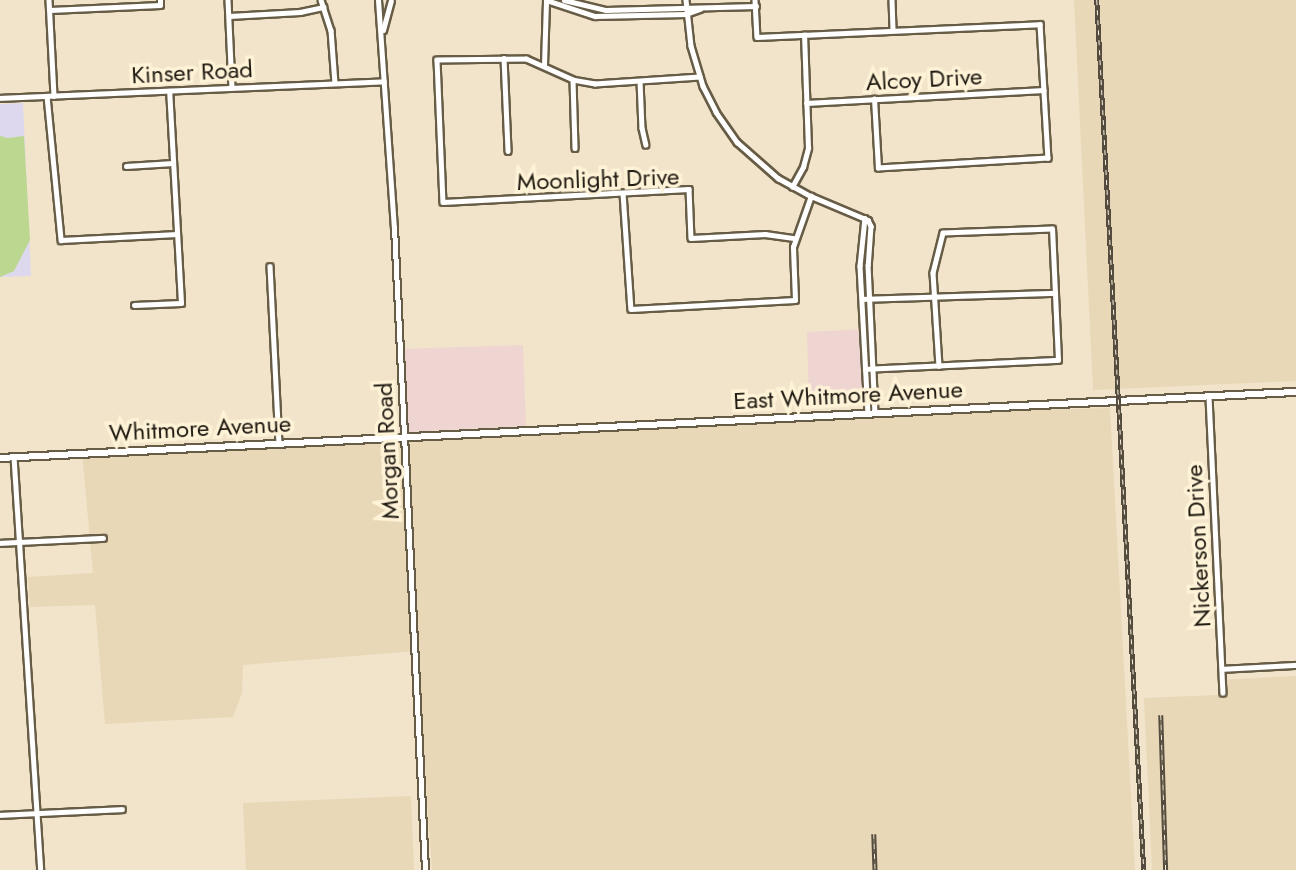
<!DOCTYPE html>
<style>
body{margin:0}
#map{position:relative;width:1296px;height:870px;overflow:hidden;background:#f1e4ca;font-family:Jost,sans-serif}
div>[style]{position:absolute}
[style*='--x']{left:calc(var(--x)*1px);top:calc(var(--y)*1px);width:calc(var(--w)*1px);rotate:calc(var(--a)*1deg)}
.commercial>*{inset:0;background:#efd5d1}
.built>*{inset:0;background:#e8d8b7}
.education>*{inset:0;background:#ddd8ee}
.green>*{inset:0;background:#bcd890}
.roads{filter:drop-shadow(2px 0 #675c45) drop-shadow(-2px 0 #675c45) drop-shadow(0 2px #675c45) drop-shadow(0 -2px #675c45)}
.minor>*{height:4.5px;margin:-2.25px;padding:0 2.25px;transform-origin:2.25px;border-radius:2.25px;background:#fff}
.tertiary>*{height:5px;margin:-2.5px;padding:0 2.5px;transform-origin:2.5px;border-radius:2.5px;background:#fff}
.secondary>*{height:6px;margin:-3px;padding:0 3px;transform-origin:3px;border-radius:3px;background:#fff}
.rail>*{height:4.5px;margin-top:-2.25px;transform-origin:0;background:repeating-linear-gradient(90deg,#fef2d7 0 5px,#534c3f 0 10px);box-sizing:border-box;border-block:2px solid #534c3f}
span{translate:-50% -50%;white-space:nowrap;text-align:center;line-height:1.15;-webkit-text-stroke:7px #fef2d7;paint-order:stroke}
.street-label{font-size:24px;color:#1f1a11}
</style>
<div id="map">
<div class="commercial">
<i style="clip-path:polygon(867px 329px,871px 404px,809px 408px,807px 332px)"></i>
<i style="clip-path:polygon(523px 345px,526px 426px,407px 432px,400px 349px)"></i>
</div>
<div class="built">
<i style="clip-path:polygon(1074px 0,1296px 0,1296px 381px,1093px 390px)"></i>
<i style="clip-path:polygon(1110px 408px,1135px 870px,432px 870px,417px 651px,243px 665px,242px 693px,233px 717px,105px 724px,95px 605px,30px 607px,28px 577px,93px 573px,82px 452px,763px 418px)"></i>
<i style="clip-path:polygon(1296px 676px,1296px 870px,1152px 870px,1144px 698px,1218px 695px,1218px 680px)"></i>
<i style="clip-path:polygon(411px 796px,414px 870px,246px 870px,243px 803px)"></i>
</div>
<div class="education">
<i style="clip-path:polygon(23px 103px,31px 276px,0 277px,0 104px)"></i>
</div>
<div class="green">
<i style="clip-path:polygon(0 136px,8px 138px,24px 136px,30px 240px,14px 271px,0 277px)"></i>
</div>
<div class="roads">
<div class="minor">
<i style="--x:49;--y:0;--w:96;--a:87"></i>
<i style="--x:228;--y:0;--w:88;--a:87.4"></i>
<i style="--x:321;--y:0;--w:32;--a:72"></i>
<i style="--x:331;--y:30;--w:53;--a:85.7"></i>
<i style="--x:546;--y:0;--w:52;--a:18.1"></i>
<i style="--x:595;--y:16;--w:91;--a:-1.3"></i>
<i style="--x:686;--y:14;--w:15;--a:-20"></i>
<i style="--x:564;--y:0;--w:43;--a:13.4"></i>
<i style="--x:606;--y:10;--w:150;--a:-1.5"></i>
<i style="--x:686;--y:0;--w:46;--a:83.8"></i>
<i style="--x:691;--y:46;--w:42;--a:73.3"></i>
<i style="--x:703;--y:86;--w:29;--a:63"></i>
<i style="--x:716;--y:112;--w:37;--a:55"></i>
<i style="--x:737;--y:142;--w:55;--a:41.3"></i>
<i style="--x:778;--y:178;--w:38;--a:29"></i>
<i style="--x:811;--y:196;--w:62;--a:22.8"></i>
<i style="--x:868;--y:220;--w:7;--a:63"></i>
<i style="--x:871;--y:226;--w:39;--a:94"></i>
<i style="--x:868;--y:265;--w:148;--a:87.3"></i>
<i style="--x:755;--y:0;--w:37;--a:87"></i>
<i style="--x:757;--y:37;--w:283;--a:-2.6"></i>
<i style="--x:1040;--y:24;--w:134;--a:86.6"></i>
<i style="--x:1048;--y:158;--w:170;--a:176.6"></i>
<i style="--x:878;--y:168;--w:69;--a:-93.3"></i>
<i style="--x:892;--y:0;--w:30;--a:88"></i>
<i style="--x:50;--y:10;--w:110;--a:-2.6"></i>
<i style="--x:160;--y:5;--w:5;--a:-90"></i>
<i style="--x:229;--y:16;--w:71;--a:-3.2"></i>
<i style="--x:300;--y:12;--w:24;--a:-12"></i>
<i style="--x:504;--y:58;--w:93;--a:87.5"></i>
<i style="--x:544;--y:65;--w:64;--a:-88.2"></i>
<i style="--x:700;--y:77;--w:105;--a:176.2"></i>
<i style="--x:595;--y:84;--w:22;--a:-170"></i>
<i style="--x:573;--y:80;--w:51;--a:-155.9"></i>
<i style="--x:526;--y:59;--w:89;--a:179.4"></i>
<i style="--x:437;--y:60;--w:142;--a:87.6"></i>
<i style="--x:443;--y:202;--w:246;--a:-3"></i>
<i style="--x:689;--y:189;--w:49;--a:87.7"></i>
<i style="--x:691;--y:238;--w:74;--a:-3.1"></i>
<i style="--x:765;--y:234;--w:29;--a:8"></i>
<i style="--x:573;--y:80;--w:68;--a:88.3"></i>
<i style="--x:640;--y:81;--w:47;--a:87.6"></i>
<i style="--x:642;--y:128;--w:17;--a:77"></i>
<i style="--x:47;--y:96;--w:145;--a:84.4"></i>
<i style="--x:61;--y:240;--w:116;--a:-3"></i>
<i style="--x:0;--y:98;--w:384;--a:-2.5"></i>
<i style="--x:806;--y:103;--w:238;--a:-3.1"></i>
<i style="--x:126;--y:166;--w:47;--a:-3.7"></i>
<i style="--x:792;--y:187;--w:23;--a:-61"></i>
<i style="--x:803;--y:167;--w:20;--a:-75"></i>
<i style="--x:808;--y:148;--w:113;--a:-92"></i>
<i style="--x:623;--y:193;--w:116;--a:86.1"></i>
<i style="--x:631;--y:309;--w:164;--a:-3.1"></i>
<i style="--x:795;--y:300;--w:53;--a:-92.2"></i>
<i style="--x:793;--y:247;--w:54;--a:-70.6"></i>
<i style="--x:865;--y:218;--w:48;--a:95.9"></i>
<i style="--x:860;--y:266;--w:148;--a:86.9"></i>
<i style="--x:270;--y:266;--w:177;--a:87.1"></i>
<i style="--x:862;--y:299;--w:193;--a:-1.8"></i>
<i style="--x:134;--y:305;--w:47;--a:-2.4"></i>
<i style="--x:181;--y:303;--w:212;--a:-93.2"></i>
<i style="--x:865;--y:369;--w:193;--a:-2.7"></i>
<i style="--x:1058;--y:360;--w:131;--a:-92.6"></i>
<i style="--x:1052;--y:229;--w:109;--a:177.9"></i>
<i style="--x:943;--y:233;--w:41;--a:104"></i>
<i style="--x:933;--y:273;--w:93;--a:86.3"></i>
<i style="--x:1209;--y:397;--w:296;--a:87.3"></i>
<i style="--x:14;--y:457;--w:414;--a:86.3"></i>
<i style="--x:0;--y:543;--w:103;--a:-2.8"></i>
<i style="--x:1222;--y:669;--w:74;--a:-3.1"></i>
<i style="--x:0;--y:815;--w:122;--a:-2.8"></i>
</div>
<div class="tertiary">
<i style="--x:378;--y:0;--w:228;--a:86"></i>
<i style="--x:394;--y:227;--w:644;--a:87.24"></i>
<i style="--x:383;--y:30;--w:30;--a:-75"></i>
</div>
<div class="secondary">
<i style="--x:0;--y:458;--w:1298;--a:-2.92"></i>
</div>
</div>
<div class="rail">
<i style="--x:1097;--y:0;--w:871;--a:86.91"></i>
<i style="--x:1161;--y:715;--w:155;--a:88.2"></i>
<i style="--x:874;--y:834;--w:36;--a:88"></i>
</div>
<div class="street-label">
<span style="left:192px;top:72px;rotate:-3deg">Kinser Road</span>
<span style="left:924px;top:79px;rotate:-3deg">Alcoy Drive</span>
<span style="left:598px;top:179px;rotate:-2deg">Moonlight Drive</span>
<span style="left:848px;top:395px;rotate:-3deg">East Whitmore Avenue</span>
<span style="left:200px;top:428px;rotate:-3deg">Whitmore Avenue</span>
<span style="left:387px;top:451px;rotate:-93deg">Morgan Road</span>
<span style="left:1198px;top:546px;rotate:-93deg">Nickerson Drive</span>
</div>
</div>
